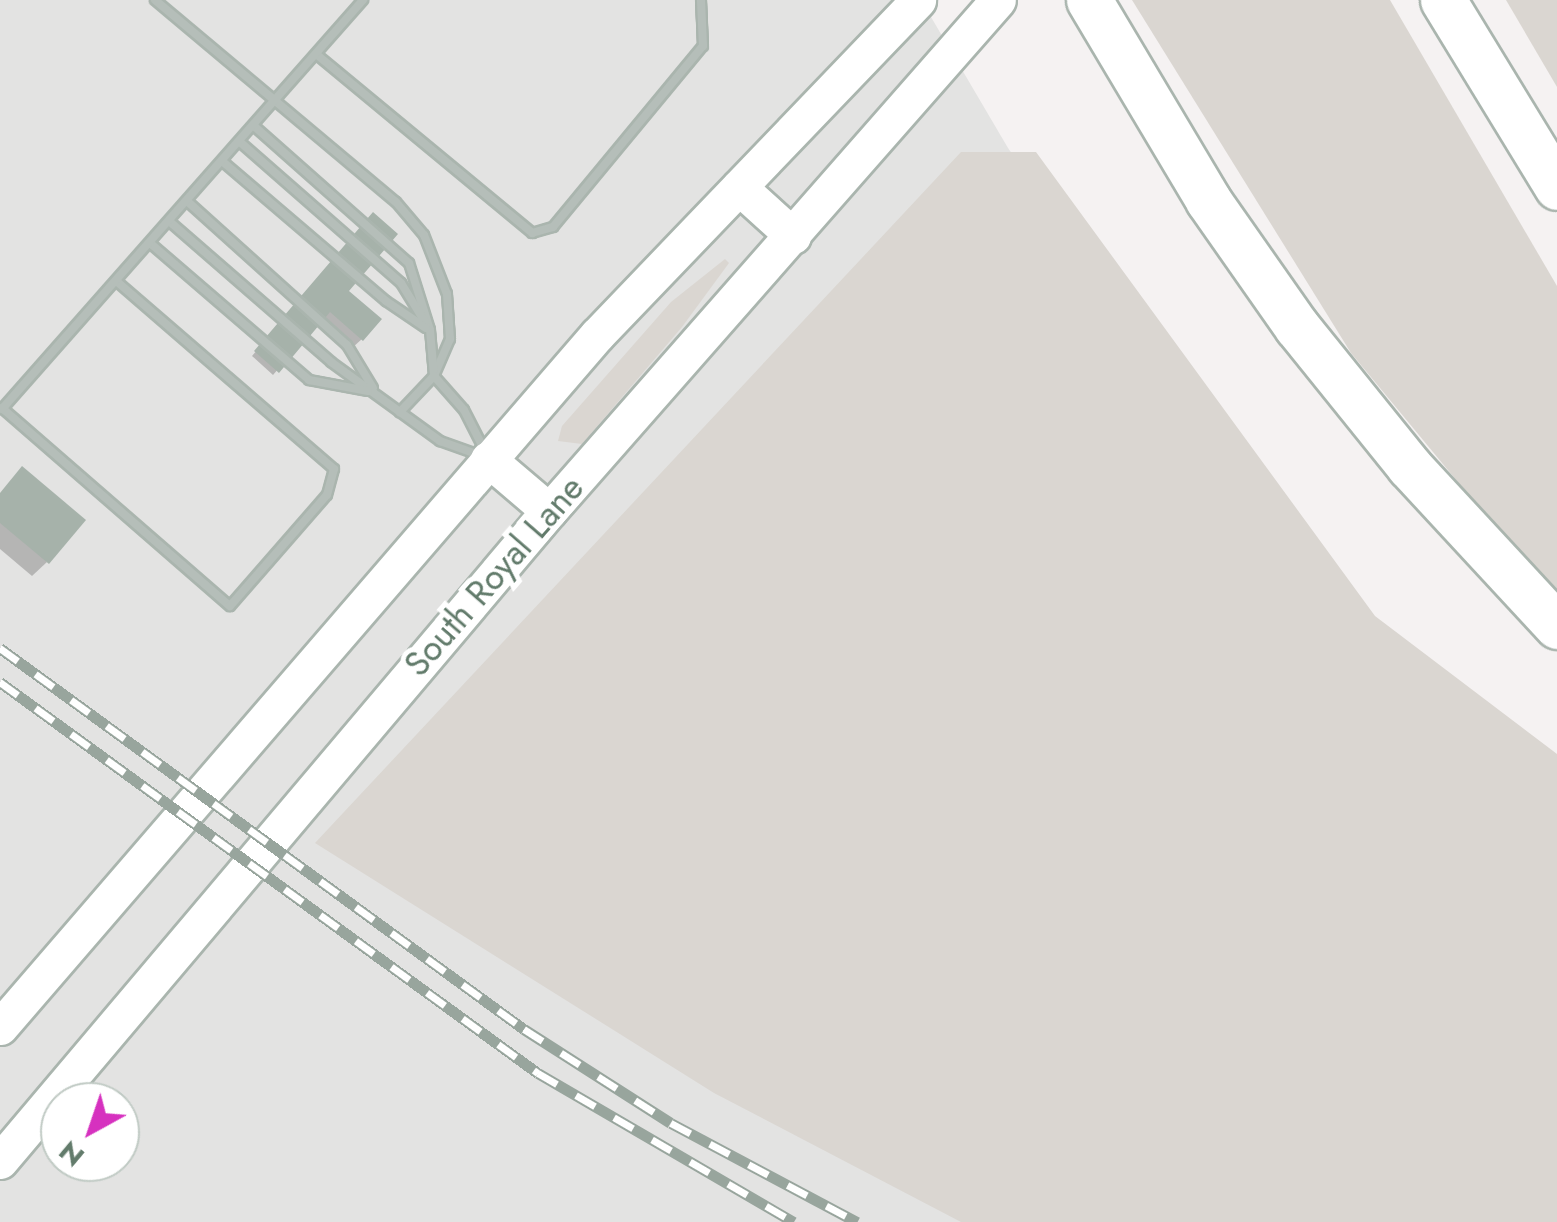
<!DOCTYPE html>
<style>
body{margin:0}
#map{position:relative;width:1557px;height:1222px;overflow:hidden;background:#f5f2f2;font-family:Jost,sans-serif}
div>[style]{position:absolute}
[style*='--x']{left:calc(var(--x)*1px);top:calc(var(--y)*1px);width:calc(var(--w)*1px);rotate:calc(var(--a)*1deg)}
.built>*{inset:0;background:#e3e3e2}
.green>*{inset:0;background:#dad6d1}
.shadow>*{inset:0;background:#0003}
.building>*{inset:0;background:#a6b2aa}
.roads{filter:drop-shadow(2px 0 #aab5ae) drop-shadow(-2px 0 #aab5ae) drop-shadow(0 2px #aab5ae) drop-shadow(0 -2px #aab5ae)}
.lane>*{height:8px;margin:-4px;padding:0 4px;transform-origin:4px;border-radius:4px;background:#b5beb9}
.secondary>*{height:35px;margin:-17.5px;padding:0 17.5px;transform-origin:17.5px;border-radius:17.5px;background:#fff}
.highway>*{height:45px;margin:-22.5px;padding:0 22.5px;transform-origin:22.5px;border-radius:22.5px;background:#fff}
.rail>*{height:11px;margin-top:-5.5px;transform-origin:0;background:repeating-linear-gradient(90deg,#fff 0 22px,#98a59d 0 44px);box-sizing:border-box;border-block:2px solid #98a59d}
span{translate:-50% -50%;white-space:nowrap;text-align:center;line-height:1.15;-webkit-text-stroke:10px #fff;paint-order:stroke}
.street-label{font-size:35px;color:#627b6b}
.north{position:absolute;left:40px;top:1082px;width:100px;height:100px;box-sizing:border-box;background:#fff;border:2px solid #c0cac4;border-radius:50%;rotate:220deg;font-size:28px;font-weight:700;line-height:40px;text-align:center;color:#627b6b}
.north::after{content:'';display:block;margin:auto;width:35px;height:45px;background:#d631bf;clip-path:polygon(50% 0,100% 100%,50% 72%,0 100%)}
</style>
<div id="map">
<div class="built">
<i style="clip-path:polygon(evenodd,0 0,921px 0,1008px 148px,1557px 936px,1557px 1222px,0 1222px,0 0,60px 1102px,120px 1102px,120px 1162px,60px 1162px,60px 1102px)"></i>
</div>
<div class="green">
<i style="clip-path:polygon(1132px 0,1390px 0,1557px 286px,1557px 591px,1505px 539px,1351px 353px)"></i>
<i style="clip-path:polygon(1506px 0,1557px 0,1557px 87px)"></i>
<i style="clip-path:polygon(961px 152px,1036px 152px,1375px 616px,1557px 754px,1557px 1222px,961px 1222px,714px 1093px,315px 843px)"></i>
<i style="clip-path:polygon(725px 259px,729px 263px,682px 327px,582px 444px,558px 441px,562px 426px,671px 302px)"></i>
</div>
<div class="shadow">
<i style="clip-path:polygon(345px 292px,362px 339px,352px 348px,320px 321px,273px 375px,252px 356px,298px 302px)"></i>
<i style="clip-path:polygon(0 494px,47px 562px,32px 576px,0 549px)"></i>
</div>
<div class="building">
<i style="clip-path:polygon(373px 212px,398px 234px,349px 291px,382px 319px,363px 341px,330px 312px,279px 373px,254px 351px)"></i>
<i style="clip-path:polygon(22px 466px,86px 520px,49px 564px,0 523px,0 493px)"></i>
</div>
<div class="roads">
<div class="lane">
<i style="--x:155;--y:0;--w:314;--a:40"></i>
<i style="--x:396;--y:202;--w:43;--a:49.7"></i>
<i style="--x:424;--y:235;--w:63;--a:68.7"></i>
<i style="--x:447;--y:294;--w:45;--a:86.2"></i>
<i style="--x:450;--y:339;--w:40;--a:113.4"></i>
<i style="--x:434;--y:376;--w:50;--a:133.4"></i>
<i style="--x:316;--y:54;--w:281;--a:39.6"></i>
<i style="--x:532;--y:233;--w:22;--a:-16"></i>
<i style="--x:553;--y:227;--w:235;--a:-50.4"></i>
<i style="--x:703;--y:46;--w:46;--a:-92.5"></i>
<i style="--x:254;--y:126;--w:207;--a:41.5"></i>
<i style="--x:409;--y:263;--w:70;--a:72.6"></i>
<i style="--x:430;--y:330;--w:46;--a:85"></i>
<i style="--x:434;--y:376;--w:45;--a:48.6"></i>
<i style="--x:464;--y:410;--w:46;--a:62.9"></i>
<i style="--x:240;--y:142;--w:214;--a:41.2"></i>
<i style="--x:401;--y:283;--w:46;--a:58.4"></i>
<i style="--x:222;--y:161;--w:216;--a:40.5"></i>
<i style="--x:386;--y:301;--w:48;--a:34"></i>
<i style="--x:187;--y:201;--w:215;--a:42"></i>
<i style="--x:347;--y:345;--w:50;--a:58.8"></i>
<i style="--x:169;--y:221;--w:215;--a:41"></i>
<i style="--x:331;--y:362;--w:135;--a:35.9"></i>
<i style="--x:440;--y:441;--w:41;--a:19.7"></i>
<i style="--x:150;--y:243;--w:210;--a:40.7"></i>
<i style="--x:309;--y:380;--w:60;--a:10.6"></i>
<i style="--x:2;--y:408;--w:302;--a:41"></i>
<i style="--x:230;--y:606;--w:147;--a:-48.9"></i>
<i style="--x:327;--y:495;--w:27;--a:-75"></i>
<i style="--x:334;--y:469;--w:288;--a:-139.2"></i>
<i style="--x:2;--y:409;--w:546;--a:-48.57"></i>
</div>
<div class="secondary">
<i style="--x:739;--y:187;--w:73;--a:42.2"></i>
<i style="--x:488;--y:459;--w:80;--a:40.4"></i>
<i style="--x:0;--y:1027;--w:914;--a:-49.22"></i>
<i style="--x:597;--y:335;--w:464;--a:-46.2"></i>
<i style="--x:0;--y:1161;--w:851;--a:-49.82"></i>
<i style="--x:549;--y:511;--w:680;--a:-48.7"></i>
</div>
<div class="highway">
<i style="--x:1089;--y:0;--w:233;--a:59.2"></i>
<i style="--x:1208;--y:200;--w:155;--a:55"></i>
<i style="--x:1297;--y:327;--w:179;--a:51.1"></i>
<i style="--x:1409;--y:466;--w:218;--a:47.2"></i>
<i style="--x:1443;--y:0;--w:219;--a:58.6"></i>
</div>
</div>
<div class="rail">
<i style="--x:0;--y:648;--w:648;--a:36.02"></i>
<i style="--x:524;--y:1029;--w:174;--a:32.6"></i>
<i style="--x:671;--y:1123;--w:211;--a:28"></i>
<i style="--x:0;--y:682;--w:665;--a:36.01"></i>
<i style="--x:538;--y:1073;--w:296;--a:30.2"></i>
</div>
<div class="street-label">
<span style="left:494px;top:576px;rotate:-49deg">South Royal Lane</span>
</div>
<div class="north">N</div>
</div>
